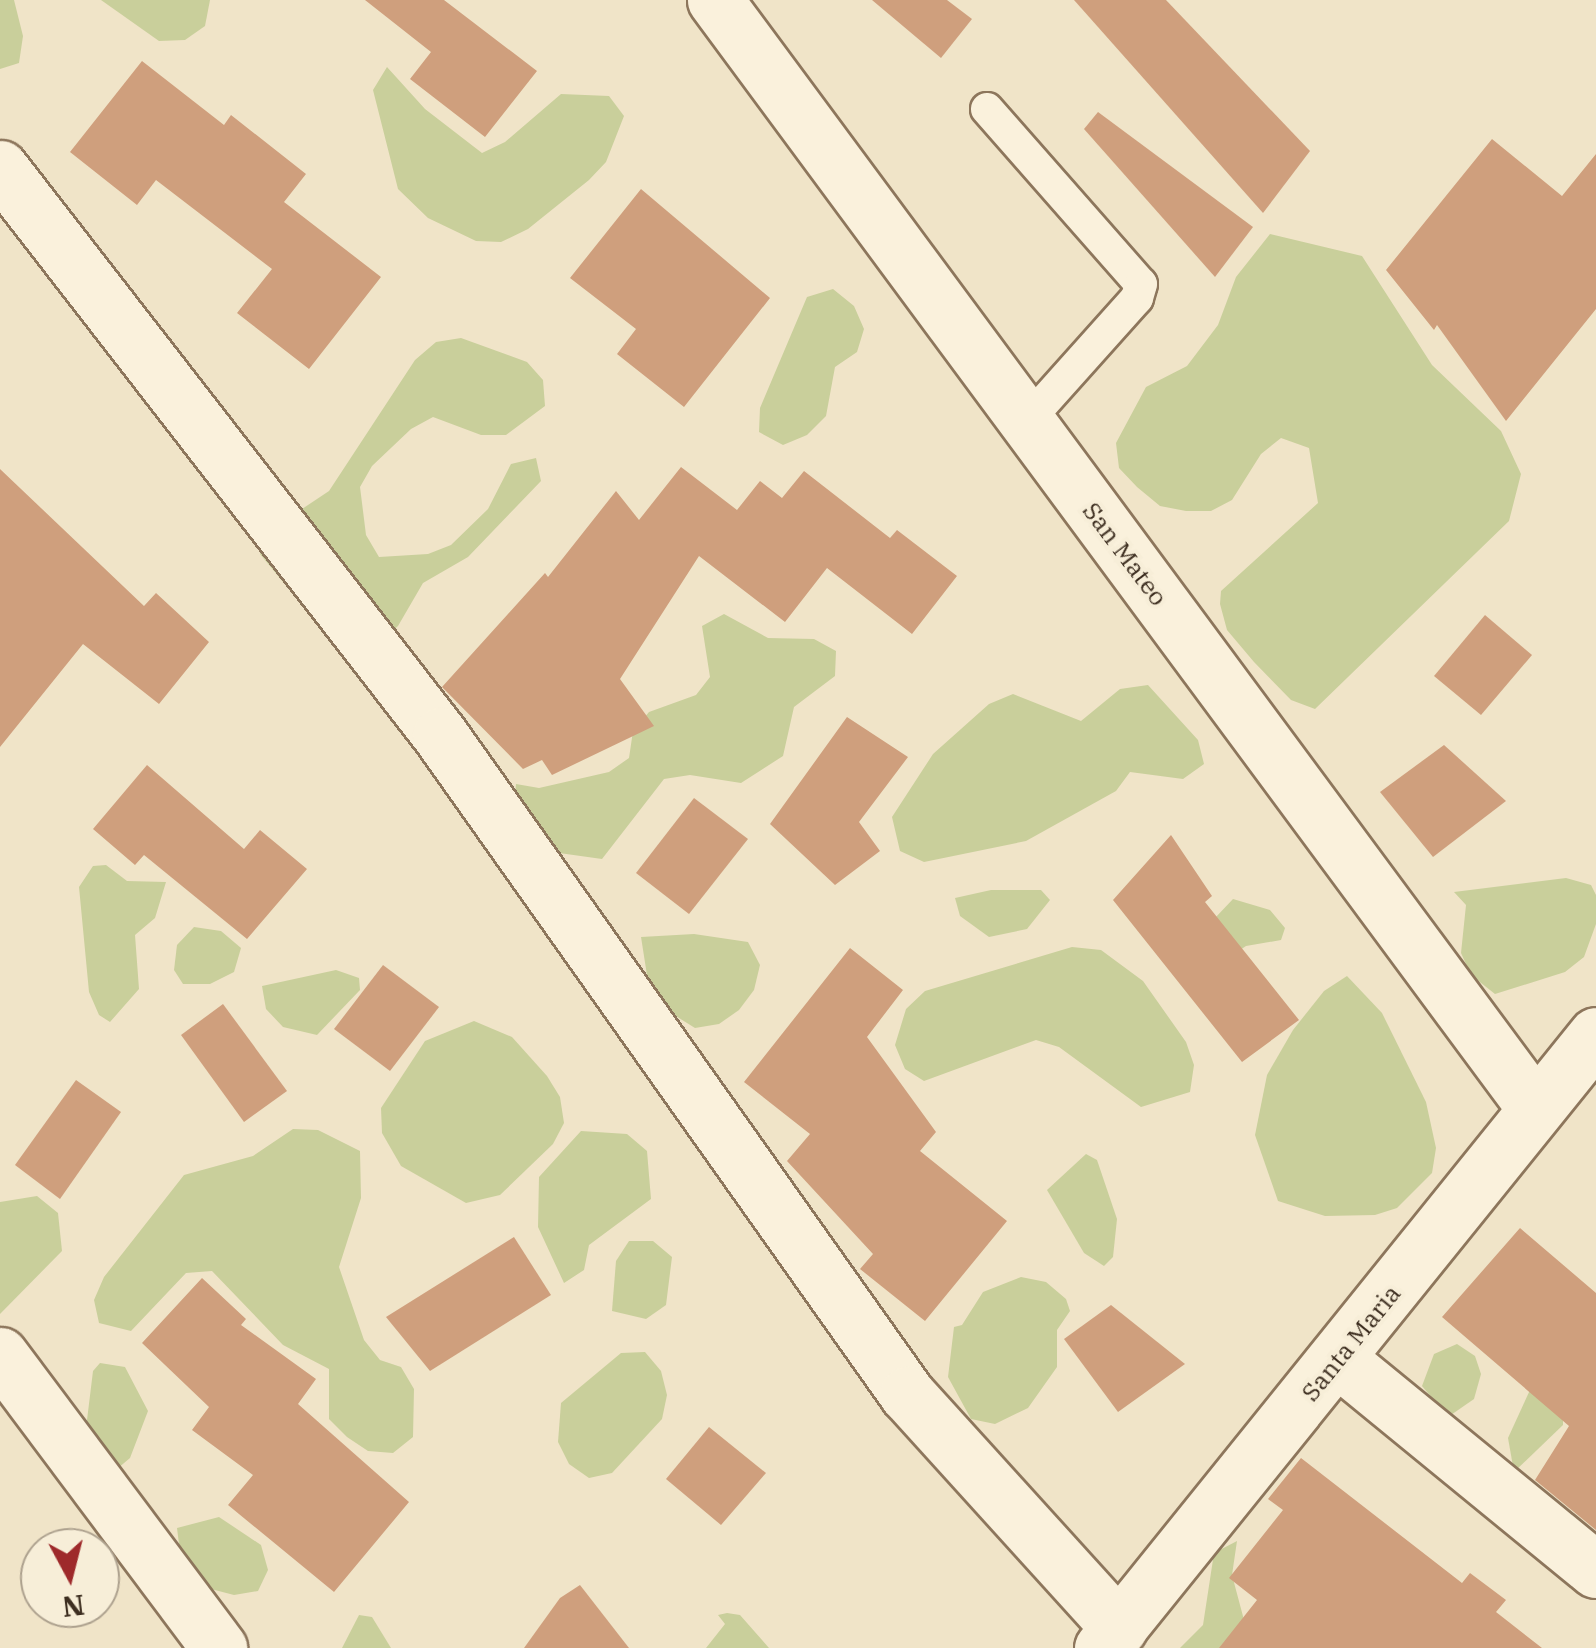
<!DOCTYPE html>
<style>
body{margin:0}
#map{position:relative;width:1596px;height:1648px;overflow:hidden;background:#f0e4c8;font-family:"IBM Plex Serif",serif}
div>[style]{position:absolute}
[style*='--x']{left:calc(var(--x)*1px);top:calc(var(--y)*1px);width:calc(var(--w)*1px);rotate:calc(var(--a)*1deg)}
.green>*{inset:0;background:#c9cf9b}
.building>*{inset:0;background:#cf9f7d}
.roads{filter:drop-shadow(2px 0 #8d765c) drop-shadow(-2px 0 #8d765c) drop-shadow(0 2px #8d765c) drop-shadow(0 -2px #8d765c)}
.service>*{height:32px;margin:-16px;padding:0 16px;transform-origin:16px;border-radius:16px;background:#faf1dc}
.minor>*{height:55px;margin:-27.5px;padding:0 27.5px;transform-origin:27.5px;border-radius:27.5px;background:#faf1dc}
.tertiary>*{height:55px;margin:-27.5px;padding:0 27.5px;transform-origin:27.5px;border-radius:27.5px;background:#faf1dc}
span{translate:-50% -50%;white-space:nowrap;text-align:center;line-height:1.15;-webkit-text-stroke:8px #f7eed8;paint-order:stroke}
.street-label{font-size:25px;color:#3d2e20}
.north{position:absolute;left:20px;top:1528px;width:100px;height:100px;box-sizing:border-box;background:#f7eed8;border:2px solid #ada18e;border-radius:50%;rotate:173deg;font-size:28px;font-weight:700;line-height:40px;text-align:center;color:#3d2e20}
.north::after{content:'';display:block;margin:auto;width:35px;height:45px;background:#9e2a2b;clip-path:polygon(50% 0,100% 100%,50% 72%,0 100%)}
</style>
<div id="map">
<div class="green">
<i style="clip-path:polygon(0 0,14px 0,23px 36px,19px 63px,0 69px)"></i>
<i style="clip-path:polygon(101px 0,210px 0,205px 26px,185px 40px,159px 41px)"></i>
<i style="clip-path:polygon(387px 67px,425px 109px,482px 153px,505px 142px,561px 94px,609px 96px,624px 116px,606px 162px,589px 180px,528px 229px,501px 242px,476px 241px,428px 218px,398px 189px,373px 90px)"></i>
<i style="clip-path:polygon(1270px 234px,1362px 256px,1432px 365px,1501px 431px,1521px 474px,1509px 521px,1315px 709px,1291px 700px,1254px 662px,1227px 630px,1220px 604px,1221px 591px,1318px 503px,1309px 448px,1281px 438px,1261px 454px,1232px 500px,1211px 511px,1186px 511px,1160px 506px,1137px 487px,1119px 468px,1116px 443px,1146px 387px,1187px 366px,1218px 325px,1236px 277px)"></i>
<i style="clip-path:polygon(833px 289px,854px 306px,864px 329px,857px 352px,835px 367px,826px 416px,807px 435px,783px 445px,759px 432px,760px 408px,807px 297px)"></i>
<i style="clip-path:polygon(461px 338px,527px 362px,543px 380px,545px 406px,506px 435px,481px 435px,433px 417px,411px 429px,372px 466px,360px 487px,366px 535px,379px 557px,428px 554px,451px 545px,488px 509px,511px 464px,536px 458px,541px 481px,468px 557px,423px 583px,398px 626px,378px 644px,351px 651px,329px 638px,260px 554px,269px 531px,329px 491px,415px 360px,436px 342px)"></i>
<i style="clip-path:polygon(724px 614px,768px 638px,814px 639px,836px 651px,835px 676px,794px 707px,783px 756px,741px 783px,690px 775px,664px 779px,602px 859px,552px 852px,514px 808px,516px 784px,539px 788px,609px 772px,629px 758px,633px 731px,649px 712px,696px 695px,710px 677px,702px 626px)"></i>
<i style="clip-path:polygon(1148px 685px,1198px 740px,1204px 764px,1183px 779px,1130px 772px,1116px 791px,1026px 841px,924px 862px,900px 851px,892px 817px,933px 754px,989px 704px,1013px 694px,1081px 721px,1120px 689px)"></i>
<i style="clip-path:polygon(106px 865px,127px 881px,166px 882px,155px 918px,135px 935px,139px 989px,110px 1022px,99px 1015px,89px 992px,79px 887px,93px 866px)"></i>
<i style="clip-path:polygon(1566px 878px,1591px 885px,1596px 895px,1596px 924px,1584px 957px,1565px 972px,1495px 994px,1471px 975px,1461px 953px,1466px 905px,1454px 892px)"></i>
<i style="clip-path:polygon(991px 890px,1041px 890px,1050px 900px,1027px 929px,989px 937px,960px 916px,955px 898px)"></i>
<i style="clip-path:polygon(1233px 899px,1270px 910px,1285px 928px,1281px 940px,1246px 946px,1216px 966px,1215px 918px)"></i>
<i style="clip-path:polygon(194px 927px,221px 931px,241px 948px,234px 972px,210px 984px,183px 984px,174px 970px,177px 945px)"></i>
<i style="clip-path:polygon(694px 934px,748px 942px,760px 965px,754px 990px,739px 1010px,719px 1024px,695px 1028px,663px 1008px,649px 988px,641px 937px)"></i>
<i style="clip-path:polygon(1072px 947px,1101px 950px,1143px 981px,1186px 1042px,1194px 1065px,1190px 1092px,1141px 1107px,1059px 1047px,1036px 1040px,924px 1081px,905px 1069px,895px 1045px,906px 1009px,925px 991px)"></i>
<i style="clip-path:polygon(336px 970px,359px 978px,360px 990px,317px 1035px,283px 1027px,266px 1009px,262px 986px)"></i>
<i style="clip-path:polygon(1347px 976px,1382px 1013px,1426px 1102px,1436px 1148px,1432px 1173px,1397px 1208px,1375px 1215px,1325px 1216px,1278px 1201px,1255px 1135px,1267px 1075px,1293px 1030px,1324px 991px)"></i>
<i style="clip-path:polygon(474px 1021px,512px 1037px,547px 1076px,560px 1097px,564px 1123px,553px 1144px,500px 1195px,466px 1203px,401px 1166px,382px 1133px,381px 1108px,425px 1041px)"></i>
<i style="clip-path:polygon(293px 1129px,318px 1130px,360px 1151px,361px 1198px,339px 1267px,364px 1340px,380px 1360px,401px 1367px,414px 1389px,413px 1437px,393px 1453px,368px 1451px,347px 1437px,329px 1419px,329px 1369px,283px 1345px,212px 1271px,186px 1273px,131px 1331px,99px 1323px,94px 1300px,104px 1277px,184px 1175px,253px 1156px)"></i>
<i style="clip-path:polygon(581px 1131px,627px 1134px,647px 1151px,651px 1199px,589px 1245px,584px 1270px,564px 1283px,538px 1227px,539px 1177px)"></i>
<i style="clip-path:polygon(1086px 1154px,1097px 1160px,1117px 1219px,1113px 1257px,1104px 1266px,1084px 1253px,1047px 1190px)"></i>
<i style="clip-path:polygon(37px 1196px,58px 1213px,62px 1251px,0 1314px,0 1202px)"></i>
<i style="clip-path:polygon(629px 1241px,653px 1241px,672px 1257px,666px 1305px,646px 1319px,612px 1311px,616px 1261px)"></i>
<i style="clip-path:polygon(1021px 1277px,1046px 1282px,1066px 1299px,1070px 1311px,1057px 1330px,1057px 1367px,1028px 1408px,995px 1424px,971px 1419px,948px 1377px,954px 1327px,962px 1325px,983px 1292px)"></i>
<i style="clip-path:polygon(1457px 1344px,1475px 1356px,1481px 1374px,1474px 1399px,1448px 1417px,1422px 1386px,1434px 1354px)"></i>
<i style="clip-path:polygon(645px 1352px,661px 1371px,667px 1395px,662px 1419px,612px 1473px,589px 1478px,569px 1464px,558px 1442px,561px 1403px,621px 1353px)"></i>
<i style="clip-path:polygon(100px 1363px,125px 1367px,148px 1411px,130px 1458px,111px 1474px,73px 1440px,87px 1420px,93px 1371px)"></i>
<i style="clip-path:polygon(1530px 1390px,1563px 1413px,1563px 1425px,1514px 1472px,1508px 1438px)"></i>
<i style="clip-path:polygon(219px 1517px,261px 1545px,268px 1570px,258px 1591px,234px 1595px,211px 1589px,180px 1552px,177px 1528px)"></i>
<i style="clip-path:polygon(1237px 1541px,1232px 1575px,1244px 1620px,1235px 1648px,1180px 1648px,1203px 1625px,1214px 1553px)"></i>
<i style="clip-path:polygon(727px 1613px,740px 1615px,769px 1648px,706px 1648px,725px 1624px,718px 1615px)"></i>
<i style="clip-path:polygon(359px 1615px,372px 1617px,391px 1648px,342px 1648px)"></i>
</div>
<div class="building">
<i style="clip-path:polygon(365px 0,444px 0,537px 71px,485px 137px,410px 79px,431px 52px)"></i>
<i style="clip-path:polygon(872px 0,947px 0,972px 19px,941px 58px)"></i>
<i style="clip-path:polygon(1074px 0,1166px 0,1310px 151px,1263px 213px)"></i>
<i style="clip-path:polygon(142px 61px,224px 125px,231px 115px,306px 174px,284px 202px,381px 277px,309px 369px,237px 313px,272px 269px,156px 180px,137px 205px,70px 152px)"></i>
<i style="clip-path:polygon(1098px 112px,1253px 227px,1215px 277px,1084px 129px)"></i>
<i style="clip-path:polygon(1492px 139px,1562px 196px,1596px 154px,1596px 309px,1506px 421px,1437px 325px,1434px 330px,1386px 270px)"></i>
<i style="clip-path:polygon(641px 189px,770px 298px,684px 407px,617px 354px,636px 329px,570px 278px)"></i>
<i style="clip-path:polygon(681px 467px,737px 510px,760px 481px,782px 498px,804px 471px,890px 538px,897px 530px,957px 576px,912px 634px,827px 568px,785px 622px,699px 556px,620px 679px,654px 726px,552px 775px,542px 760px,523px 769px,442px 687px,545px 573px,548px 577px,616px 491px,639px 520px)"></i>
<i style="clip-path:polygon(0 469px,144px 606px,156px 593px,209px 642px,159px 704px,83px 644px,0 747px)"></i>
<i style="clip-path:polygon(1485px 615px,1532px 655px,1481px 715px,1434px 676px)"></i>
<i style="clip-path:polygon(847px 717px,908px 757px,859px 822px,880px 851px,835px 885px,770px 824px)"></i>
<i style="clip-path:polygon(1444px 745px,1506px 801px,1433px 857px,1380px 792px)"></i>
<i style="clip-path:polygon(147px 765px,244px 849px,260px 830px,307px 869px,247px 939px,144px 855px,135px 865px,93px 829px)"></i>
<i style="clip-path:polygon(694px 798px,748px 839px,689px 914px,636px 873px)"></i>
<i style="clip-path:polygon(1171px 835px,1212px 896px,1205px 902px,1299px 1020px,1242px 1062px,1113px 900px)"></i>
<i style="clip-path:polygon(850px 948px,903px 990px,867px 1037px,936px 1132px,920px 1151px,1007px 1221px,925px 1321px,860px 1269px,873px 1254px,787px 1161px,810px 1134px,744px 1082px)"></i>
<i style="clip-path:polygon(383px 965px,439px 1007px,390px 1071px,334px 1029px)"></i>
<i style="clip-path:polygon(223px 1004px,287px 1091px,244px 1122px,181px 1035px)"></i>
<i style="clip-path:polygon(76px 1080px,121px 1112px,60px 1199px,15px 1165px)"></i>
<i style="clip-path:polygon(1520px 1228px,1596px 1293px,1596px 1530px,1535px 1480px,1569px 1426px,1442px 1317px)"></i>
<i style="clip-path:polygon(514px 1237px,551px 1295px,430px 1371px,386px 1317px)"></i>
<i style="clip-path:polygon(202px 1278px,246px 1319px,241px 1325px,316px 1379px,298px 1404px,409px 1502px,334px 1592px,228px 1505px,253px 1475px,192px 1430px,209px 1407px,142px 1343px)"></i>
<i style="clip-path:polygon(1111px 1305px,1185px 1364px,1118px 1412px,1064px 1339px)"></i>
<i style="clip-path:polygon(709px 1427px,766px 1473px,721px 1525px,666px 1479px)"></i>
<i style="clip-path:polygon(1301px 1458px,1462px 1583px,1470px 1573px,1506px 1600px,1496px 1612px,1542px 1648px,1219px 1648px,1257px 1600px,1229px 1578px,1283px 1510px,1268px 1499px)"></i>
<i style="clip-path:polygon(580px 1585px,629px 1648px,524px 1648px,560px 1598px)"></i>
</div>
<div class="roads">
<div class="service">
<i style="--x:987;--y:109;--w:233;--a:48.7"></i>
<i style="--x:1141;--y:284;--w:15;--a:106"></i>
<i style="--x:1137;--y:298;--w:165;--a:131.8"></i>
</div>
<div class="minor">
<i style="--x:715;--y:0;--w:1378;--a:53.5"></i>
<i style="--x:0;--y:168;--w:718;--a:52.19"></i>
<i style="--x:440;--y:735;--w:808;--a:54.68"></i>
<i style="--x:907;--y:1394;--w:316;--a:47.8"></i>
<i style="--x:1338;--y:1359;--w:333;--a:39.3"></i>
<i style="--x:1102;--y:1648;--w:787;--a:-51.14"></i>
</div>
<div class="tertiary">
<i style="--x:0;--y:1355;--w:366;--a:53.2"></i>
</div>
</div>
<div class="street-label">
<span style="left:1125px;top:554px;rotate:53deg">San Mateo</span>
<span style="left:1351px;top:1343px;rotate:-51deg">Santa Maria</span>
</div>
<div class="north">N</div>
</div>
